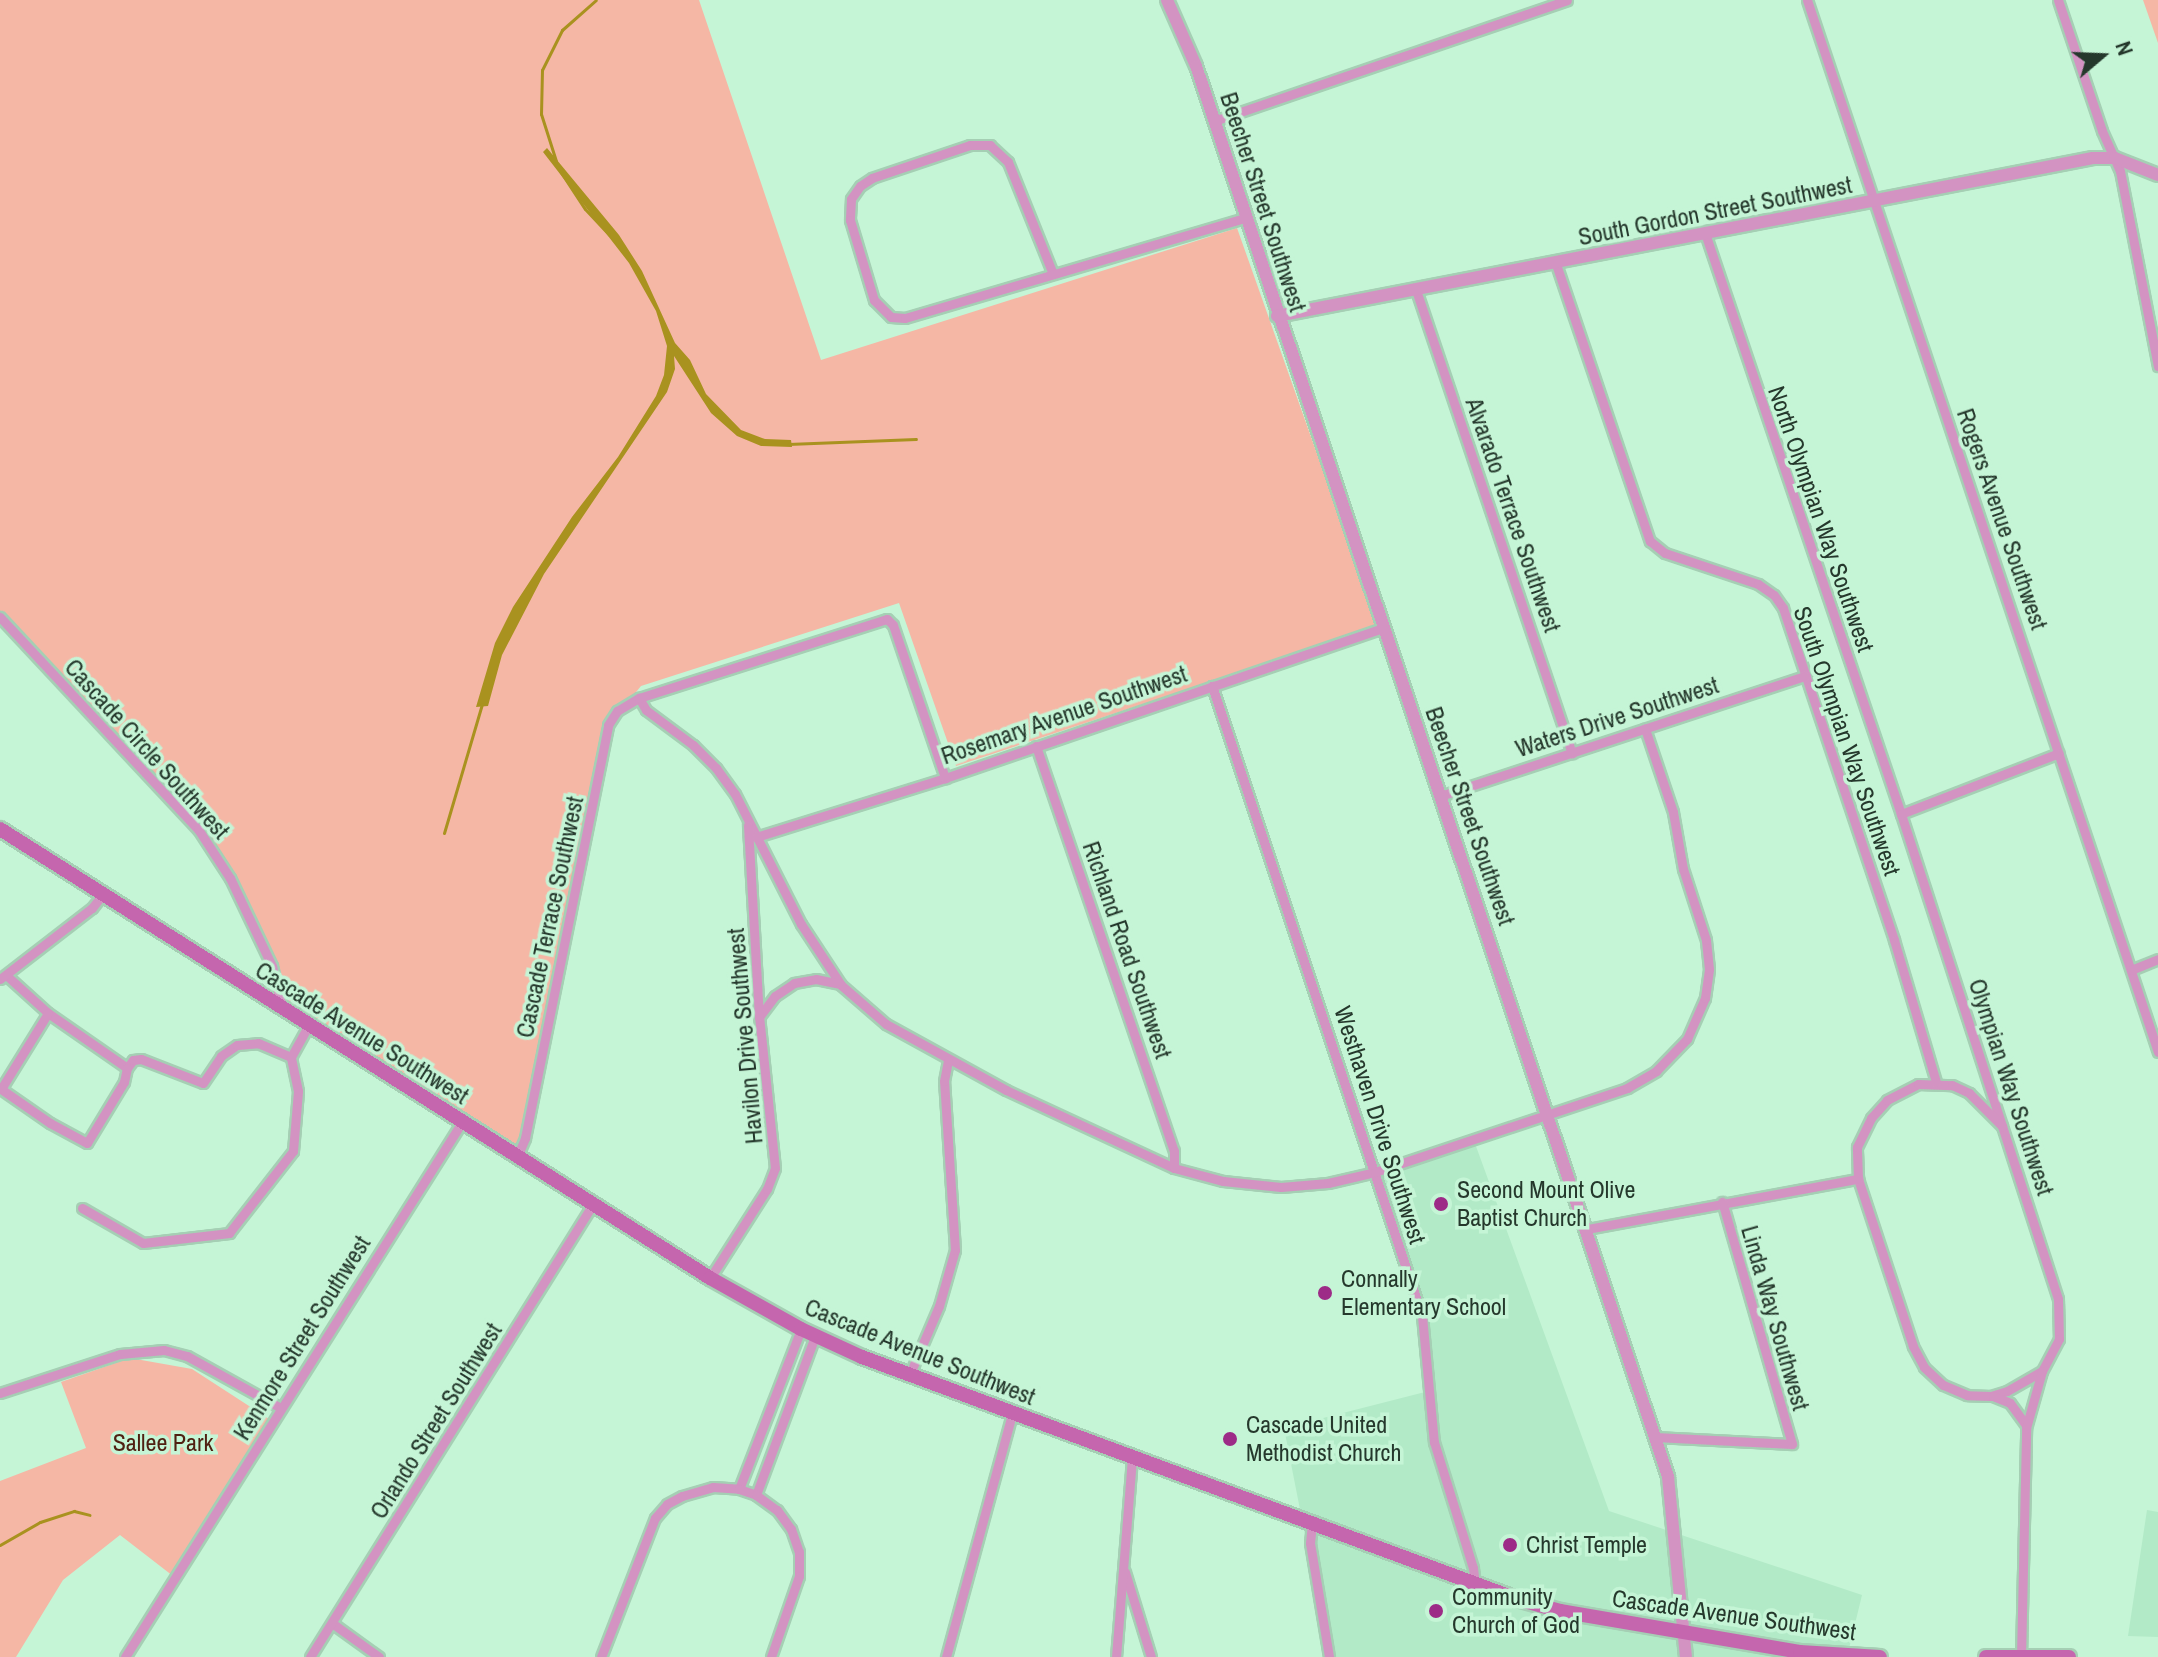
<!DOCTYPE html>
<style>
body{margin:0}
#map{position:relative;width:2158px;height:1657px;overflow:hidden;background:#c5f5d6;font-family:"Archivo Narrow",sans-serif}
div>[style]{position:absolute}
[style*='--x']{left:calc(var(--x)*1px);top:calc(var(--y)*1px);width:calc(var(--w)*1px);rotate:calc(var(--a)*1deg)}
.built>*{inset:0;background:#b2eac7}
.green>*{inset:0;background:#f5b7a5}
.water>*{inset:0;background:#a9921f}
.stream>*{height:3px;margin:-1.5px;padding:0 1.5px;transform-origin:1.5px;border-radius:1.5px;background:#a9921f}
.roads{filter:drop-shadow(2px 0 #a5cfb4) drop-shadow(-2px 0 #a5cfb4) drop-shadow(0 2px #a5cfb4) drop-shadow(0 -2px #a5cfb4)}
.minor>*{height:9px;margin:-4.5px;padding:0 4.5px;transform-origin:4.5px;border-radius:4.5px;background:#d393c2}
.tertiary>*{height:12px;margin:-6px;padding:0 6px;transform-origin:6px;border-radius:6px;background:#d393c2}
.secondary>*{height:14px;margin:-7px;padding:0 7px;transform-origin:7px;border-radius:7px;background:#c566ae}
.dots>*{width:22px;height:22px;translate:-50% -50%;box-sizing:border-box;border:4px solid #c5f5d6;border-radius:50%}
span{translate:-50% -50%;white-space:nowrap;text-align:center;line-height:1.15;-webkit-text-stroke:7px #c5f5d6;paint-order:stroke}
.street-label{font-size:24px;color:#25382c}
.poi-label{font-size:24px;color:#25382c}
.left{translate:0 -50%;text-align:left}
.park-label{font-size:24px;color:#4f2012}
.north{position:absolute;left:2062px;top:16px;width:80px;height:80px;-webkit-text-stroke:6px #c5f5d6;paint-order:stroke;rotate:71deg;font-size:22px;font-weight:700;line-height:32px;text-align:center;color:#25382c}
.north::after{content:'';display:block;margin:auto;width:28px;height:36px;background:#25382c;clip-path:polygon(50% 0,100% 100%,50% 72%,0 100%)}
</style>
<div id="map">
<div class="built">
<i style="clip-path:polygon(1473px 1138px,1609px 1511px,1862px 1595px,1847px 1657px,1329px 1657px,1284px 1428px,1425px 1392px,1428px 1332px,1376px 1165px)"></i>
<i style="clip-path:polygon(2147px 1510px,2158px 1512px,2158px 1637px,2128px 1636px)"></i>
</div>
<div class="green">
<i style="clip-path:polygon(0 0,699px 0,821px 360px,1237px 228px,1378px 626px,956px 766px,899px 603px,641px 686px,606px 729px,522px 1161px,274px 1000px,268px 966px,218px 856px,0 619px)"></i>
<i style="clip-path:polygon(2143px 0,2158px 0,2158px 43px)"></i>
<i style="clip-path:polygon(130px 1358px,192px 1369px,269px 1419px,173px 1576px,120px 1535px,63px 1580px,16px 1657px,0 1657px,0 1481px,86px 1448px,61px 1382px)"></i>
</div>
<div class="water">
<i style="clip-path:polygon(547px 148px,619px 235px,642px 271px,675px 343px,690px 360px,706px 394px,741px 430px,765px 439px,791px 440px,792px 447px,761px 446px,737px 436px,711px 413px,674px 356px,675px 369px,667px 392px,544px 574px,502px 655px,488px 706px,476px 707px,495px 643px,513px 607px,572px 517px,618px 457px,656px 396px,664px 375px,667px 346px,656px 311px,629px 263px,543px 152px)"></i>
</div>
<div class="stream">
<i style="--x:556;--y:161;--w:49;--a:-107.7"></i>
<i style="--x:541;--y:114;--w:44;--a:-88.7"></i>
<i style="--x:542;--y:70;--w:45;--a:-63.4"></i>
<i style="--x:562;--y:30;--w:45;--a:-41.4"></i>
<i style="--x:560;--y:171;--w:45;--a:56.7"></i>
<i style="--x:585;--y:209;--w:35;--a:47"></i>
<i style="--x:788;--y:444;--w:128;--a:-2.2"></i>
<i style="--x:444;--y:833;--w:134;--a:-73.6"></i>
<i style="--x:0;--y:1545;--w:46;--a:-29.9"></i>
<i style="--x:40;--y:1522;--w:36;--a:-18"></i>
<i style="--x:74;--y:1511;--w:16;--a:14"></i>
</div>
<div class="roads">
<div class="minor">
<i style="--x:1807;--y:0;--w:1109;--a:71.55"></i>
<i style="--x:2058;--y:0;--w:138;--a:71.4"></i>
<i style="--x:2102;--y:131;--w:44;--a:65.8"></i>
<i style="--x:2120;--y:171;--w:199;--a:79"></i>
<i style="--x:1214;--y:121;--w:373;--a:-18.9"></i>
<i style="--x:1706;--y:236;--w:610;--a:71.36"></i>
<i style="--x:1901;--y:814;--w:510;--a:72.06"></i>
<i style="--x:2058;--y:1299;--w:40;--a:88.6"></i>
<i style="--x:2059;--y:1339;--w:36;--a:118"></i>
<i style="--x:2042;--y:1371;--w:40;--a:150.3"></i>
<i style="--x:2007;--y:1391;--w:17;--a:163"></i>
<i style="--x:1991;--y:1396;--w:24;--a:-178"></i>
<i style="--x:1967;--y:1395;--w:26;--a:-157"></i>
<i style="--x:1943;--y:1385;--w:26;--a:-137"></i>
<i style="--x:1924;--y:1367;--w:24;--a:-118"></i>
<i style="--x:1913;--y:1346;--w:176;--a:-108.2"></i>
<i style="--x:1858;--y:1179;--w:32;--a:-92"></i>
<i style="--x:1857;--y:1147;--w:32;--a:-64"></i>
<i style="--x:1871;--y:1118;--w:24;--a:-48"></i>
<i style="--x:1887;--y:1100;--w:35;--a:-27"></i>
<i style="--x:1918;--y:1084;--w:34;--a:2"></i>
<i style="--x:1952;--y:1085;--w:19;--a:25"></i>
<i style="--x:1969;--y:1093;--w:47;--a:45"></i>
<i style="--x:1556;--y:264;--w:293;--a:71.3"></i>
<i style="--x:1650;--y:541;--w:19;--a:39"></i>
<i style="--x:1665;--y:553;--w:98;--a:18.4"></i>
<i style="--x:1758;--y:584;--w:19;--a:35"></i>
<i style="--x:1774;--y:595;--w:16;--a:55"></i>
<i style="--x:1783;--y:608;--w:350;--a:71.5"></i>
<i style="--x:1894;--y:940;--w:148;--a:73.5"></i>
<i style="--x:1053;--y:274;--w:121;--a:-111.9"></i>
<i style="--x:1008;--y:162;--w:25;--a:-137"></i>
<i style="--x:990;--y:145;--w:20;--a:180"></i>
<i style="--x:970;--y:145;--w:103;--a:161.4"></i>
<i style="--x:872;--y:178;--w:14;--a:146"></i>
<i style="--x:860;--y:186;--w:16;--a:125"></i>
<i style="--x:851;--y:199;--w:21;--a:93"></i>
<i style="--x:850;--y:220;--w:84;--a:73.3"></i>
<i style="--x:874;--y:300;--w:24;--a:45"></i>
<i style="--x:891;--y:317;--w:14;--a:4"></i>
<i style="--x:905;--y:318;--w:354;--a:-16.4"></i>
<i style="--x:1416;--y:290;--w:489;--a:71.4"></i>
<i style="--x:0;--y:617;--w:290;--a:47"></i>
<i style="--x:198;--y:829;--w:59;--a:56.9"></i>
<i style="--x:230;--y:878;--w:98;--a:64.5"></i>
<i style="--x:272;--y:966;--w:43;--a:76.6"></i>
<i style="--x:1212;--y:686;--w:664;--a:71.57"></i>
<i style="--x:1422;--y:1316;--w:127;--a:84.6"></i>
<i style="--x:1434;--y:1442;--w:132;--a:72.8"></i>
<i style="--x:1473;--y:1568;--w:17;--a:83"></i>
<i style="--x:639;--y:698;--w:14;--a:60"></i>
<i style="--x:646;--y:710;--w:59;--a:36.7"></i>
<i style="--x:693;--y:745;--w:33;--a:45"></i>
<i style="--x:716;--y:768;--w:32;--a:54"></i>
<i style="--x:735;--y:794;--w:146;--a:63.1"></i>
<i style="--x:801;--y:924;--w:73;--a:56.7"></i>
<i style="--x:841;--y:985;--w:60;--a:40.9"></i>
<i style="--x:886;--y:1024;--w:137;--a:28.8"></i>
<i style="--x:1006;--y:1090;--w:185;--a:24.9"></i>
<i style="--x:1174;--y:1168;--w:51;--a:14.9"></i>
<i style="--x:1223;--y:1181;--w:58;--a:5.9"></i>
<i style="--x:1281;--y:1187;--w:47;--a:-4.9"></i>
<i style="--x:1328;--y:1183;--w:48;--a:-13.2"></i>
<i style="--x:1375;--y:1172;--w:266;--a:-18.4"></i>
<i style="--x:1627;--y:1088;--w:34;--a:-30"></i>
<i style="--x:1656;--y:1071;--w:45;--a:-45.9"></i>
<i style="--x:1687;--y:1039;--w:45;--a:-66.3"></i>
<i style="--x:1705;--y:998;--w:29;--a:-82"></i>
<i style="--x:1709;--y:969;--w:29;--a:-96"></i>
<i style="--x:1706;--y:940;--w:75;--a:-107.9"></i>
<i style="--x:1683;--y:869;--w:58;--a:-100"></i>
<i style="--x:1673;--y:812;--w:88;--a:-108.6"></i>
<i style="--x:1036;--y:746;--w:428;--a:71.2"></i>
<i style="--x:1174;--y:1151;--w:17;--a:90"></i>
<i style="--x:1440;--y:796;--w:385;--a:-18.2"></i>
<i style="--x:1901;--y:814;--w:169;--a:-21.1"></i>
<i style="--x:756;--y:837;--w:198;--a:-17.3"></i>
<i style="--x:945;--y:778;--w:463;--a:-18.9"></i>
<i style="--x:2131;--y:970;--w:29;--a:-22"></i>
<i style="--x:6;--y:975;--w:57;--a:42.1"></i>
<i style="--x:48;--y:1013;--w:96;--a:34.8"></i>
<i style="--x:127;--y:1068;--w:10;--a:-53"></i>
<i style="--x:133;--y:1060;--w:8;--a:-7"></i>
<i style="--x:141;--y:1059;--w:66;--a:21.2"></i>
<i style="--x:203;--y:1083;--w:32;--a:-56"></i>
<i style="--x:221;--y:1056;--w:19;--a:-35"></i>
<i style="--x:237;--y:1045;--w:21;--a:-5"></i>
<i style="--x:258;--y:1043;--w:36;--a:23"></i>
<i style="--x:0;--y:979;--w:116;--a:-37.7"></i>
<i style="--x:92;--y:908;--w:18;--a:-52"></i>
<i style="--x:48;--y:1013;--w:89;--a:121.7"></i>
<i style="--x:1;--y:1089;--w:60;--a:34.8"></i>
<i style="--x:50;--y:1123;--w:42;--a:28.4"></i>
<i style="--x:87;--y:1143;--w:71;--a:-58.8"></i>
<i style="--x:124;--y:1082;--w:14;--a:-78"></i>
<i style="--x:759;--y:1017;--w:26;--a:-53"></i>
<i style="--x:775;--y:996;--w:23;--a:-34"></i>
<i style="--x:794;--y:983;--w:22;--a:-10"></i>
<i style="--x:816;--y:979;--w:25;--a:12"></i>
<i style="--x:517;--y:1157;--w:21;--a:-67"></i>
<i style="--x:525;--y:1138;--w:421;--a:-78.6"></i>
<i style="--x:608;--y:725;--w:17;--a:-57"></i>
<i style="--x:617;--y:711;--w:26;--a:-31"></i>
<i style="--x:639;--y:698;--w:260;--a:-17.7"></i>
<i style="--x:887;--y:619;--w:8;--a:45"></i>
<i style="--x:893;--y:625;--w:162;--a:71.2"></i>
<i style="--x:82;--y:1208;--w:70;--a:29.8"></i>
<i style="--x:143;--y:1243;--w:87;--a:-6.6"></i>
<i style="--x:229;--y:1233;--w:104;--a:-52"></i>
<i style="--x:293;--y:1151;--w:60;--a:-85.2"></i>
<i style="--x:298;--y:1091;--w:35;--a:-102"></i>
<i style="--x:291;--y:1057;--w:37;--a:-61"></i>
<i style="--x:1587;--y:1229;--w:276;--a:-10.5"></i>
<i style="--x:710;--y:1278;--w:106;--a:-57.4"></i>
<i style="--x:767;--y:1189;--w:22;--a:-69"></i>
<i style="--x:775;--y:1168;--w:152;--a:-96"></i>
<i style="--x:759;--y:1017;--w:192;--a:-93.3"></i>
<i style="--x:909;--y:1376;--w:76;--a:-66.8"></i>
<i style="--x:939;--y:1306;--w:58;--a:-74.1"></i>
<i style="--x:955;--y:1250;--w:169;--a:-93.7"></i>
<i style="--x:944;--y:1081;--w:21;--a:-79"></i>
<i style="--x:0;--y:1393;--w:126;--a:-18"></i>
<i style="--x:120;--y:1354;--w:44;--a:-5.2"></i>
<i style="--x:164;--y:1350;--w:24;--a:15"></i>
<i style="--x:187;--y:1356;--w:107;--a:29"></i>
<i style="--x:1993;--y:1396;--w:18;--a:22"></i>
<i style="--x:2010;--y:1403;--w:26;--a:54"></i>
<i style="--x:1655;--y:1437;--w:137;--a:2.9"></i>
<i style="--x:1792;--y:1444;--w:252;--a:-106.1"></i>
<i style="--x:739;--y:1489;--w:172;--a:-68.8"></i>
<i style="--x:756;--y:1495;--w:170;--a:-69.6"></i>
<i style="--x:1312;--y:1524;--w:19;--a:96"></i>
<i style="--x:1310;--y:1543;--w:116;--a:80.5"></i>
<i style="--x:1125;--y:1572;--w:89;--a:73"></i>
<i style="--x:332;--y:1623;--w:58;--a:35.9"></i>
<i style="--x:125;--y:1657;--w:632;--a:-57.79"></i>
<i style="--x:310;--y:1657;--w:534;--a:-58.01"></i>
<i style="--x:601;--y:1657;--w:149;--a:-68.8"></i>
<i style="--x:655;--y:1518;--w:18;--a:-49"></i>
<i style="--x:667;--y:1504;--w:17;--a:-28"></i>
<i style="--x:682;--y:1496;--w:32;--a:-16"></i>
<i style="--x:713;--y:1487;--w:26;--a:4"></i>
<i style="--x:739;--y:1489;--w:18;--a:19"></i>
<i style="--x:756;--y:1495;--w:26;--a:36"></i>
<i style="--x:777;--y:1510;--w:24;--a:54"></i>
<i style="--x:791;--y:1529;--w:24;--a:71"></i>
<i style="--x:799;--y:1552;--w:24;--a:90"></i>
<i style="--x:799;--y:1576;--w:86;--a:109.1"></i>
<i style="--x:946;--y:1657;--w:252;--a:-74.8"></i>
<i style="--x:1116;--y:1657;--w:200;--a:-85.4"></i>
<i style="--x:2021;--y:1657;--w:229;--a:-88.7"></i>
<i style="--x:2026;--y:1428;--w:59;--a:-74.3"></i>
</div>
<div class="tertiary">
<i style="--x:1167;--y:0;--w:72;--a:66.3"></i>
<i style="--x:1196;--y:66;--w:1488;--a:71.5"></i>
<i style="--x:1668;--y:1477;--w:181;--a:84.3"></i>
<i style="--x:1277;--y:316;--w:831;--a:-10.96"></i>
<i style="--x:2093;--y:158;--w:22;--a:0"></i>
<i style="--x:2115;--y:158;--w:46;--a:21.6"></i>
</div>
<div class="secondary">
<i style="--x:0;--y:829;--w:840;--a:32.31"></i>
<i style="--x:710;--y:1278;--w:104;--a:29.3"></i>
<i style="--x:801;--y:1329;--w:67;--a:24.7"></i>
<i style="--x:862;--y:1357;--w:698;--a:20.28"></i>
<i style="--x:1517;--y:1599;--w:45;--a:15.6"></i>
<i style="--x:1560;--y:1611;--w:243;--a:9.7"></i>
<i style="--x:1800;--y:1652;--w:80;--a:3.6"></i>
<i style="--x:1986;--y:1657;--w:83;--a:0"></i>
</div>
</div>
<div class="dots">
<i style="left:1441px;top:1204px;background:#9d2b87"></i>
<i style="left:1325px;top:1293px;background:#9d2b87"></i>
<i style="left:1230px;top:1439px;background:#9d2b87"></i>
<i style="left:1510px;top:1545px;background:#9d2b87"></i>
<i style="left:1436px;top:1611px;background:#9d2b87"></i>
</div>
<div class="street-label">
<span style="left:1263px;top:202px;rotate:72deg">Beecher Street Southwest</span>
<span style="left:1715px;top:211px;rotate:-11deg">South Gordon Street Southwest</span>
<span style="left:1513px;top:515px;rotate:71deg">Alvarado Terrace Southwest</span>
<span style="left:1821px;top:519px;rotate:71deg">North Olympian Way Southwest</span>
<span style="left:2002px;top:519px;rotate:71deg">Rogers Avenue Southwest</span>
<span style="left:1064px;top:715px;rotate:-19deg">Rosemary Avenue Southwest</span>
<span style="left:1617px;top:717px;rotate:-18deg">Waters Drive Southwest</span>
<span style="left:1847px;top:741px;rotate:71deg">South Olympian Way Southwest</span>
<span style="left:147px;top:749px;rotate:48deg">Cascade Circle Southwest</span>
<span style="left:1470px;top:816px;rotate:71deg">Beecher Street Southwest</span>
<span style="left:550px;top:917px;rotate:-78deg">Cascade Terrace Southwest</span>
<span style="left:1127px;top:950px;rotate:71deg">Richland Road Southwest</span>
<span style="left:362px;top:1033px;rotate:32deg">Cascade Avenue Southwest</span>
<span style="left:745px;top:1036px;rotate:-95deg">Havilon Drive Southwest</span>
<span style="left:2011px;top:1087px;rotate:72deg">Olympian Way Southwest</span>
<span style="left:1380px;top:1125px;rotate:72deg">Westhaven Drive Southwest</span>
<span style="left:1775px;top:1318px;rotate:74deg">Linda Way Southwest</span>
<span style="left:302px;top:1338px;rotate:-58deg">Kenmore Street Southwest</span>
<span style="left:920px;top:1352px;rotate:22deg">Cascade Avenue Southwest</span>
<span style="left:436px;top:1421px;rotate:-58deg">Orlando Street Southwest</span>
<span style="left:1734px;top:1615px;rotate:8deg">Cascade Avenue Southwest</span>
</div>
<div class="poi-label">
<span class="left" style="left:1457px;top:1204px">Second Mount Olive<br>Baptist Church</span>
<span class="left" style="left:1341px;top:1293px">Connally<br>Elementary School</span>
<span class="left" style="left:1246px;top:1439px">Cascade United<br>Methodist Church</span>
<span class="left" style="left:1526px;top:1545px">Christ Temple</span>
<span class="left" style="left:1452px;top:1611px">Community<br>Church of God</span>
</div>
<div class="park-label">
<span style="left:163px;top:1443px">Sallee Park</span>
</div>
<div class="north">N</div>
</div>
